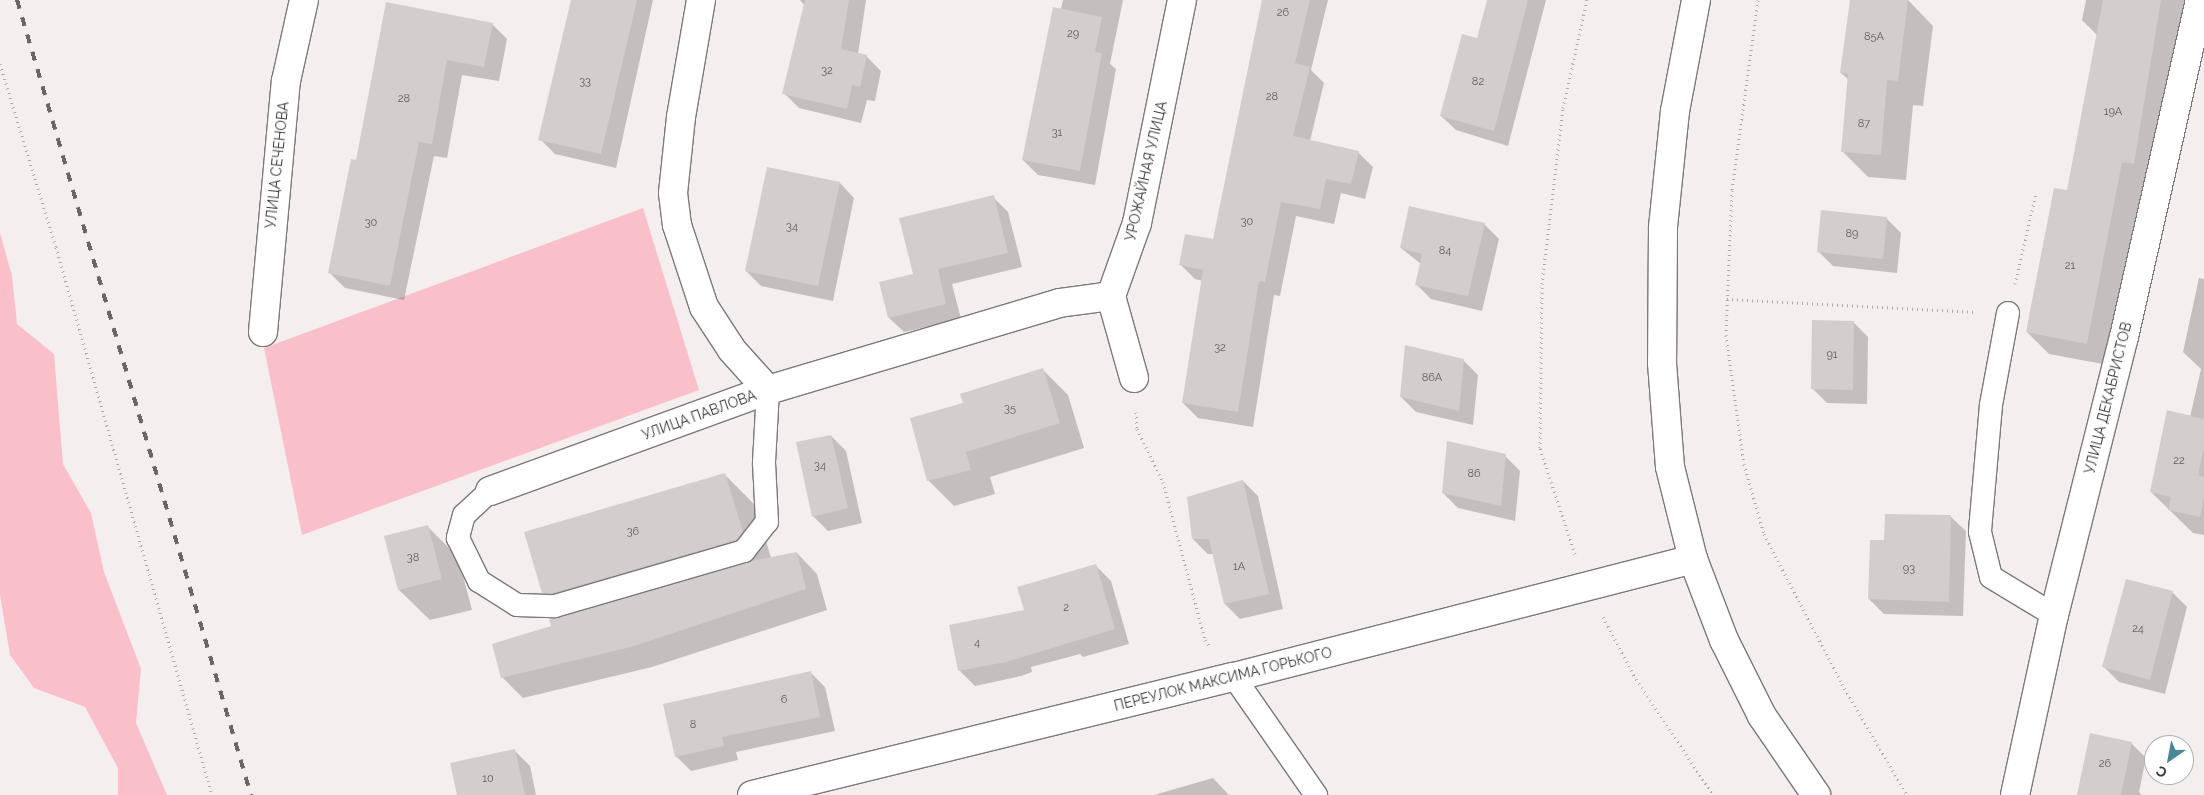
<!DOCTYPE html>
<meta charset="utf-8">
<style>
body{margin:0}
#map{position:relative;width:2204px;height:795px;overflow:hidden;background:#f5eeef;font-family:Raleway,sans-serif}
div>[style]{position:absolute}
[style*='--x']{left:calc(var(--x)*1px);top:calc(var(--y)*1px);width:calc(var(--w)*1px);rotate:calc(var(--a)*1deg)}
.green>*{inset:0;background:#f9c0c9}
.shadow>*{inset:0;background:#0003}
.building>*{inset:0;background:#d3cdce}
.path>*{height:3px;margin-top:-1.5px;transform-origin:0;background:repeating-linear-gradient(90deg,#afaaaa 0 1px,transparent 0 5px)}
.roads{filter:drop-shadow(1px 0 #7e7879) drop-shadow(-1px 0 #7e7879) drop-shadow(0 1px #7e7879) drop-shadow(0 -1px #7e7879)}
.service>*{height:22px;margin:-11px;padding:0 11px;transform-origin:11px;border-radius:11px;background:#fff}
.minor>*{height:28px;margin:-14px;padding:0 14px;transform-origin:14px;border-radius:14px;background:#fff}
.tertiary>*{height:28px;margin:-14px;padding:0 14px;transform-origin:14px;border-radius:14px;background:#fff}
.rail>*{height:4px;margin-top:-2px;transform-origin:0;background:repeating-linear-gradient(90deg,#6a6666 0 9px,transparent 0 18px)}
span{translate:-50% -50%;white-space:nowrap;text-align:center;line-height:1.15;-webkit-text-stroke:5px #fff;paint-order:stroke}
.number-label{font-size:11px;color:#605c5c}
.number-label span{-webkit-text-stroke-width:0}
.street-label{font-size:14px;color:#393636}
.north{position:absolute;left:2144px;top:735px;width:50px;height:50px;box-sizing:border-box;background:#fff;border:1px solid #b0afaf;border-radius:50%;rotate:213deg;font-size:14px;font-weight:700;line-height:20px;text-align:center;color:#393636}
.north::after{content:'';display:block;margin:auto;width:18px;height:22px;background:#468799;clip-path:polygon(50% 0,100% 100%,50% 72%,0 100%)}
</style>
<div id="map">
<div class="green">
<i style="clip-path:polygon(643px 208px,699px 390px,302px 535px,264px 348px)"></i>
<i style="clip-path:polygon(0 233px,12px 276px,17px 324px,54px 354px,63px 464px,91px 513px,104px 572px,141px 669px,136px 723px,167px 795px,118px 795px,118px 768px,85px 707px,34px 688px,10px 655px,0 595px)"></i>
</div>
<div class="shadow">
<i style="clip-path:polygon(589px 0,653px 0,616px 168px,555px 154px,540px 139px)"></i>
<i style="clip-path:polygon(800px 0,866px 0,858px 54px,866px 56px,881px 71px,875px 101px,867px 100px,861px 123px,799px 108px,784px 93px,805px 6px)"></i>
<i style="clip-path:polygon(1063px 0,1123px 0,1110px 64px,1116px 69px,1095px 185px,1038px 175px,1023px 160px)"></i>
<i style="clip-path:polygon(1263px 0,1328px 0,1311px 70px,1324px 83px,1310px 141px,1358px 152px,1373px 167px,1365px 199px,1341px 193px,1334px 224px,1296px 216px,1280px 296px,1274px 295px,1253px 427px,1198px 418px,1183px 403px,1203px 281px,1195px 279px,1180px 264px,1214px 241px)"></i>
<i style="clip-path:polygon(1488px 0,1546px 0,1508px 146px,1456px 130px,1441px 116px,1478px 40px)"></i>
<i style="clip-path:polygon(1851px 0,1908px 0,1933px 26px,1923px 106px,1913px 105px,1906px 180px,1868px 177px,1843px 152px,1849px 80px,1841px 73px)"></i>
<i style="clip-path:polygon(2086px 0,2187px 0,2155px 185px,2144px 183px,2108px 365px,2049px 354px,2027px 332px,2068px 192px,2098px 36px,2082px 20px)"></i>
<i style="clip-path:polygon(387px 4px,492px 24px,507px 39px,499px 81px,462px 75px,447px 158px,434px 156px,404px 300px,345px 288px,330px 273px,357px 162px)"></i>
<i style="clip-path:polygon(840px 183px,854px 198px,833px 301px,761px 286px,746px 271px)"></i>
<i style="clip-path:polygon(993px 197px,1008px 212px,1022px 267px,952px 284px,961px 319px,904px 332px,889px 318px)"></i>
<i style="clip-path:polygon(1886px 218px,1901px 233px,1897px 273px,1833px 266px,1819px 252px)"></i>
<i style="clip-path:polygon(1484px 224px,1499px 239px,1482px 311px,1431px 299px,1416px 284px,1421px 264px,1401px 248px)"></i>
<i style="clip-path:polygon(2199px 278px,2204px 279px,2204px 535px,2193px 533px,2151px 492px,2190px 417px,2201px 369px,2183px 352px)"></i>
<i style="clip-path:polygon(1853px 322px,1868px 337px,1867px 404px,1827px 403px,1812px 388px)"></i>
<i style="clip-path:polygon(1463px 360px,1478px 375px,1473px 425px,1416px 412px,1401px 397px)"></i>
<i style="clip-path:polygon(1043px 370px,1068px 395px,1084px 448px,990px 477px,995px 494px,954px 506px,929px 481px,912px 419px,965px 404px)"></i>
<i style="clip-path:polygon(831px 436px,846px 451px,862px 523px,828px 531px,813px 516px)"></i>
<i style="clip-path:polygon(1505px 456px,1520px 471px,1515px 521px,1458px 508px,1443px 493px)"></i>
<i style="clip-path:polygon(725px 475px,756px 506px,771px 558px,797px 553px,817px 574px,827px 610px,652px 667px,523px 698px,502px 677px,566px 615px,543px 592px)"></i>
<i style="clip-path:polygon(1243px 481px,1258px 496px,1283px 609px,1240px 619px,1225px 604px,1214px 554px,1208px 554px,1193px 539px)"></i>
<i style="clip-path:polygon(1951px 517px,1966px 531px,1963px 616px,1884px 614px,1869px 599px,1886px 541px)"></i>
<i style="clip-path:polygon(427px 526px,458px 557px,472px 610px,430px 620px,399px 590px)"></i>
<i style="clip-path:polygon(1096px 566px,1111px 581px,1129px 644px,1083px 657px,1080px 654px,1031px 667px,1032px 672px,1021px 676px,975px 686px,960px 671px,950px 626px,1025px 611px)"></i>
<i style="clip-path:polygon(2172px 592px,2187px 607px,2165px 694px,2119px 682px,2104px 667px)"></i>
<i style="clip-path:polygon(810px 672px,825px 687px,835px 731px,736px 752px,738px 760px,691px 771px,676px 756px)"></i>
<i style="clip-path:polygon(2131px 743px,2146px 758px,2139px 792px,2142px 795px,2078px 795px)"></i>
<i style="clip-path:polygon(515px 751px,530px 766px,536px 795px,459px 795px)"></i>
<i style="clip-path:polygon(1213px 778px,1229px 795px,1154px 795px)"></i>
</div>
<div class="building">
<i style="clip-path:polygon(571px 0,637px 0,601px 154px,538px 140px)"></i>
<i style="clip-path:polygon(805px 0,849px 0,841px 49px,867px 55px,860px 87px,852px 85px,847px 109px,782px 94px)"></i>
<i style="clip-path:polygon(1262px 0,1310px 0,1295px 63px,1310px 67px,1293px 136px,1359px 151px,1351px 184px,1326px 179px,1320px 209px,1281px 202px,1265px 282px,1259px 281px,1238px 412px,1182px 403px,1203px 270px,1179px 265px,1185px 234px,1213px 239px)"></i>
<i style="clip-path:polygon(1487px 0,1528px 0,1494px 131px,1440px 116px,1462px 34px,1477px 38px)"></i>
<i style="clip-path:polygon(1850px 0,1908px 0,1898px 81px,1887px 80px,1881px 155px,1841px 152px,1848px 74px,1840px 73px)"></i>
<i style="clip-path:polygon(2103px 0,2161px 0,2134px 164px,2122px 162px,2087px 344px,2026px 332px,2054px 188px,2067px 190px)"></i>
<i style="clip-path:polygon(386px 2px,493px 23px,484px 67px,447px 60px,432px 144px,419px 142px,390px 286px,328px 273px,351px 159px,356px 160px)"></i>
<i style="clip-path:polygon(1053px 7px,1102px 17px,1095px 52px,1102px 53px,1080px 171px,1022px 160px)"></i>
<i style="clip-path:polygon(767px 167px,840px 182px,818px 286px,745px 271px)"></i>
<i style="clip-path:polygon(994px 195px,1008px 253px,938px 269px,946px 304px,888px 318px,879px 282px,913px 274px,899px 218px)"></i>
<i style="clip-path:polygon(1409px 206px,1485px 223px,1468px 296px,1415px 285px,1422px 254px,1400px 248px)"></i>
<i style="clip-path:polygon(1821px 210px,1887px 217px,1883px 259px,1817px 252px)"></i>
<i style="clip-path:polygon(1812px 320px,1854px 321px,1853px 390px,1811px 389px)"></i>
<i style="clip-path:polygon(1405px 345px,1464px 359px,1459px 411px,1400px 397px)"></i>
<i style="clip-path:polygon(1043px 368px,1060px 423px,966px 452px,971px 470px,927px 481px,910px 418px,963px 403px,960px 394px)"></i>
<i style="clip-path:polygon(2167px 410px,2204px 419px,2204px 446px,2198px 475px,2204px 477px,2204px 496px,2200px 517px,2168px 510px,2171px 497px,2150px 492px)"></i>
<i style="clip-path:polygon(831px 435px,848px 508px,812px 517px,796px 442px)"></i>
<i style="clip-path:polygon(1447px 441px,1506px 454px,1501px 506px,1442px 493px)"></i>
<i style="clip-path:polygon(725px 473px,743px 532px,736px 540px,553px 593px,542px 593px,524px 532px)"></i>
<i style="clip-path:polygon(1243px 480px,1269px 594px,1224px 604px,1209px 539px,1192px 539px,1187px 497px)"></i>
<i style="clip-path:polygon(1885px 514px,1951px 515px,1949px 602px,1868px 599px,1870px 540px,1884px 540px)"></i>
<i style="clip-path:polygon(428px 525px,442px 579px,398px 590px,384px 536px)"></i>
<i style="clip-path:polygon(797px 552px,806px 589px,631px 647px,501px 678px,492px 644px,551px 626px,549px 619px,751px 561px)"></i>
<i style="clip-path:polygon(1096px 564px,1115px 629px,1006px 662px,958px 671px,949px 625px,1024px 610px,1017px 587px)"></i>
<i style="clip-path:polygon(2126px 579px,2173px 591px,2150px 680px,2102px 667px)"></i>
<i style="clip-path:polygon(811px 671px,820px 717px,722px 737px,724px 746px,675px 757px,663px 704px)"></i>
<i style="clip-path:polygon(2090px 733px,2132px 742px,2121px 795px,2077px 795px)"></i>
<i style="clip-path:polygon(515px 749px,525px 795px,457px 795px,450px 763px)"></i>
</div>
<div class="path">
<i style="--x:1758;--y:0;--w:192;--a:97.8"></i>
<i style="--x:1732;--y:190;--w:145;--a:92.4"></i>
<i style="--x:1726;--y:335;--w:130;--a:82.1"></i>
<i style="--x:1744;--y:464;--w:73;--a:74.1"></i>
<i style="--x:1764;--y:534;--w:169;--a:62.5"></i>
<i style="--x:1842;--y:684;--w:129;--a:59.6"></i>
<i style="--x:0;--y:64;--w:191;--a:73"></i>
<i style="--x:56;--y:247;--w:570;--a:74.11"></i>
<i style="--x:2015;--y:284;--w:93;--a:-77"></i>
<i style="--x:1727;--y:299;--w:250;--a:3"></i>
<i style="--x:1136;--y:412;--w:17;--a:87"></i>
<i style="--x:1137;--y:429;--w:59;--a:63.9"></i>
<i style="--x:1163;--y:482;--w:163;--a:75.1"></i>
<i style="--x:1205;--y:640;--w:9;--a:54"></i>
<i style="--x:1575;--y:554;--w:112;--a:-108.3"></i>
<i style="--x:1540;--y:448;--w:164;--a:-89.3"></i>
<i style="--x:1542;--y:284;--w:177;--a:-83.2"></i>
<i style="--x:1563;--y:108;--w:111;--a:-77.5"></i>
<i style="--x:1603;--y:617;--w:70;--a:62"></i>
<i style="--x:1636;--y:679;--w:139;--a:56.4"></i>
</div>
<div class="roads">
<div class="service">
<i style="--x:2008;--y:313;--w:94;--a:100.5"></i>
<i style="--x:1991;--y:405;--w:127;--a:95"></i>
<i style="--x:1980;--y:532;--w:46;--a:76.3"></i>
<i style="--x:1991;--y:577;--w:74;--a:31.1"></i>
<i style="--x:490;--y:491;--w:35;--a:137"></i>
<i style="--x:464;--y:515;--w:24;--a:105"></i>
<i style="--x:458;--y:538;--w:48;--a:64"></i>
<i style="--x:479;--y:581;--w:45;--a:32.3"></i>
<i style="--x:517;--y:605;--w:38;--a:2"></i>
<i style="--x:555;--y:606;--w:197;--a:-16.2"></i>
<i style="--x:744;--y:551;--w:37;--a:-52"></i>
<i style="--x:767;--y:522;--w:60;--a:-92.9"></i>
<i style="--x:764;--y:462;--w:72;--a:-86.8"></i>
<i style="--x:1234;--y:677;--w:144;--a:55.2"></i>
</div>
<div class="minor">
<i style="--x:701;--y:0;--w:119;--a:99.7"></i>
<i style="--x:681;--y:117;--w:76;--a:96"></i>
<i style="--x:673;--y:193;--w:32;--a:83"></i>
<i style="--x:677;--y:225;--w:86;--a:71.8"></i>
<i style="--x:704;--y:307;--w:51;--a:56.9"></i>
<i style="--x:732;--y:350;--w:54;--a:48"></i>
<i style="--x:263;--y:332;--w:252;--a:-84.8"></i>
<i style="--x:286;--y:81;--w:83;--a:-77.5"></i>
<i style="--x:1134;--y:378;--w:85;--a:-105.7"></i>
<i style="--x:1111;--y:296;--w:77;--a:-70.4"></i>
<i style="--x:1137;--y:223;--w:227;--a:-78.6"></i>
<i style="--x:490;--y:491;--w:296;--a:-20"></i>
<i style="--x:768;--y:390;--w:304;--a:-16.6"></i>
<i style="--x:1059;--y:303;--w:52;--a:-7.7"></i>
<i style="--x:752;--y:795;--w:496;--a:-13.8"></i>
<i style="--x:1234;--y:677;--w:474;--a:-14.4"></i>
<i style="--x:2015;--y:795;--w:184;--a:-77.8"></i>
<i style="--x:2054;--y:615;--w:287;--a:-75.9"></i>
<i style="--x:2124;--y:337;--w:345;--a:-77.3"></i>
</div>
<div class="tertiary">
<i style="--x:1696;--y:0;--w:113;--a:100.7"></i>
<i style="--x:1675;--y:111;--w:118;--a:95.9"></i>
<i style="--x:1663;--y:228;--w:135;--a:90.4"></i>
<i style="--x:1662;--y:363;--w:104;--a:85.6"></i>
<i style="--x:1670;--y:467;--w:95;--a:76"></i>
<i style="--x:1693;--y:559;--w:87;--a:69.1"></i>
<i style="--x:1724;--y:640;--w:85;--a:63.4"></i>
<i style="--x:1762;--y:716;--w:96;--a:55.6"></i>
</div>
</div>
<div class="rail">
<i style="--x:17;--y:0;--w:829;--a:73.6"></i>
</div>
<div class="number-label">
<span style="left:1283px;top:13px">26</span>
<span style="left:1073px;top:34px">29</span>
<span style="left:1874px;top:37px">85А</span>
<span style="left:827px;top:71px">32</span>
<span style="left:585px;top:82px">33</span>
<span style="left:1478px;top:82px">82</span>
<span style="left:1272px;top:97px">28</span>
<span style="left:404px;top:99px">28</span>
<span style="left:2113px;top:112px">19А</span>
<span style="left:1864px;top:124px">87</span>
<span style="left:1057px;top:133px">31</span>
<span style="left:1247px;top:222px">30</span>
<span style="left:371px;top:223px">30</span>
<span style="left:792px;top:227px">34</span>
<span style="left:1852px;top:234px">89</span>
<span style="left:1445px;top:251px">84</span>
<span style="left:2070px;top:266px">21</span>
<span style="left:1220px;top:348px">32</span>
<span style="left:1832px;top:355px">91</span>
<span style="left:1432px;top:378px">86А</span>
<span style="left:1010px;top:409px">35</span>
<span style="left:2179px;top:461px">22</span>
<span style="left:820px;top:466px">34</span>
<span style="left:1474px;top:474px">86</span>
<span style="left:633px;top:532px">36</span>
<span style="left:413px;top:558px">38</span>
<span style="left:1239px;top:567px">1А</span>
<span style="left:1909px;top:569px">93</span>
<span style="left:1066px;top:608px">2</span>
<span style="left:2138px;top:629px">24</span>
<span style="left:977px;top:643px">4</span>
<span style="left:784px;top:700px">6</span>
<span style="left:693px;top:725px">8</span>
<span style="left:2105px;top:764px">26</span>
<span style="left:488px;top:779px">10</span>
</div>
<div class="street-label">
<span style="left:277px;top:165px;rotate:-84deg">УЛИЦА СЕЧЕНОВА</span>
<span style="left:1146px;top:171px;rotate:-77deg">УРОЖАЙНАЯ УЛИЦА</span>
<span style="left:2108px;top:398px;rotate:-76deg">УЛИЦА ДЕКАБРИСТОВ</span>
<span style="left:699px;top:415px;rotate:-20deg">УЛИЦА ПАВЛОВА</span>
<span style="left:1223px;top:679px;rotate:-14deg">ПЕРЕУЛОК МАКСИМА ГОРЬКОГО</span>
</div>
<div class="north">С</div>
</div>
